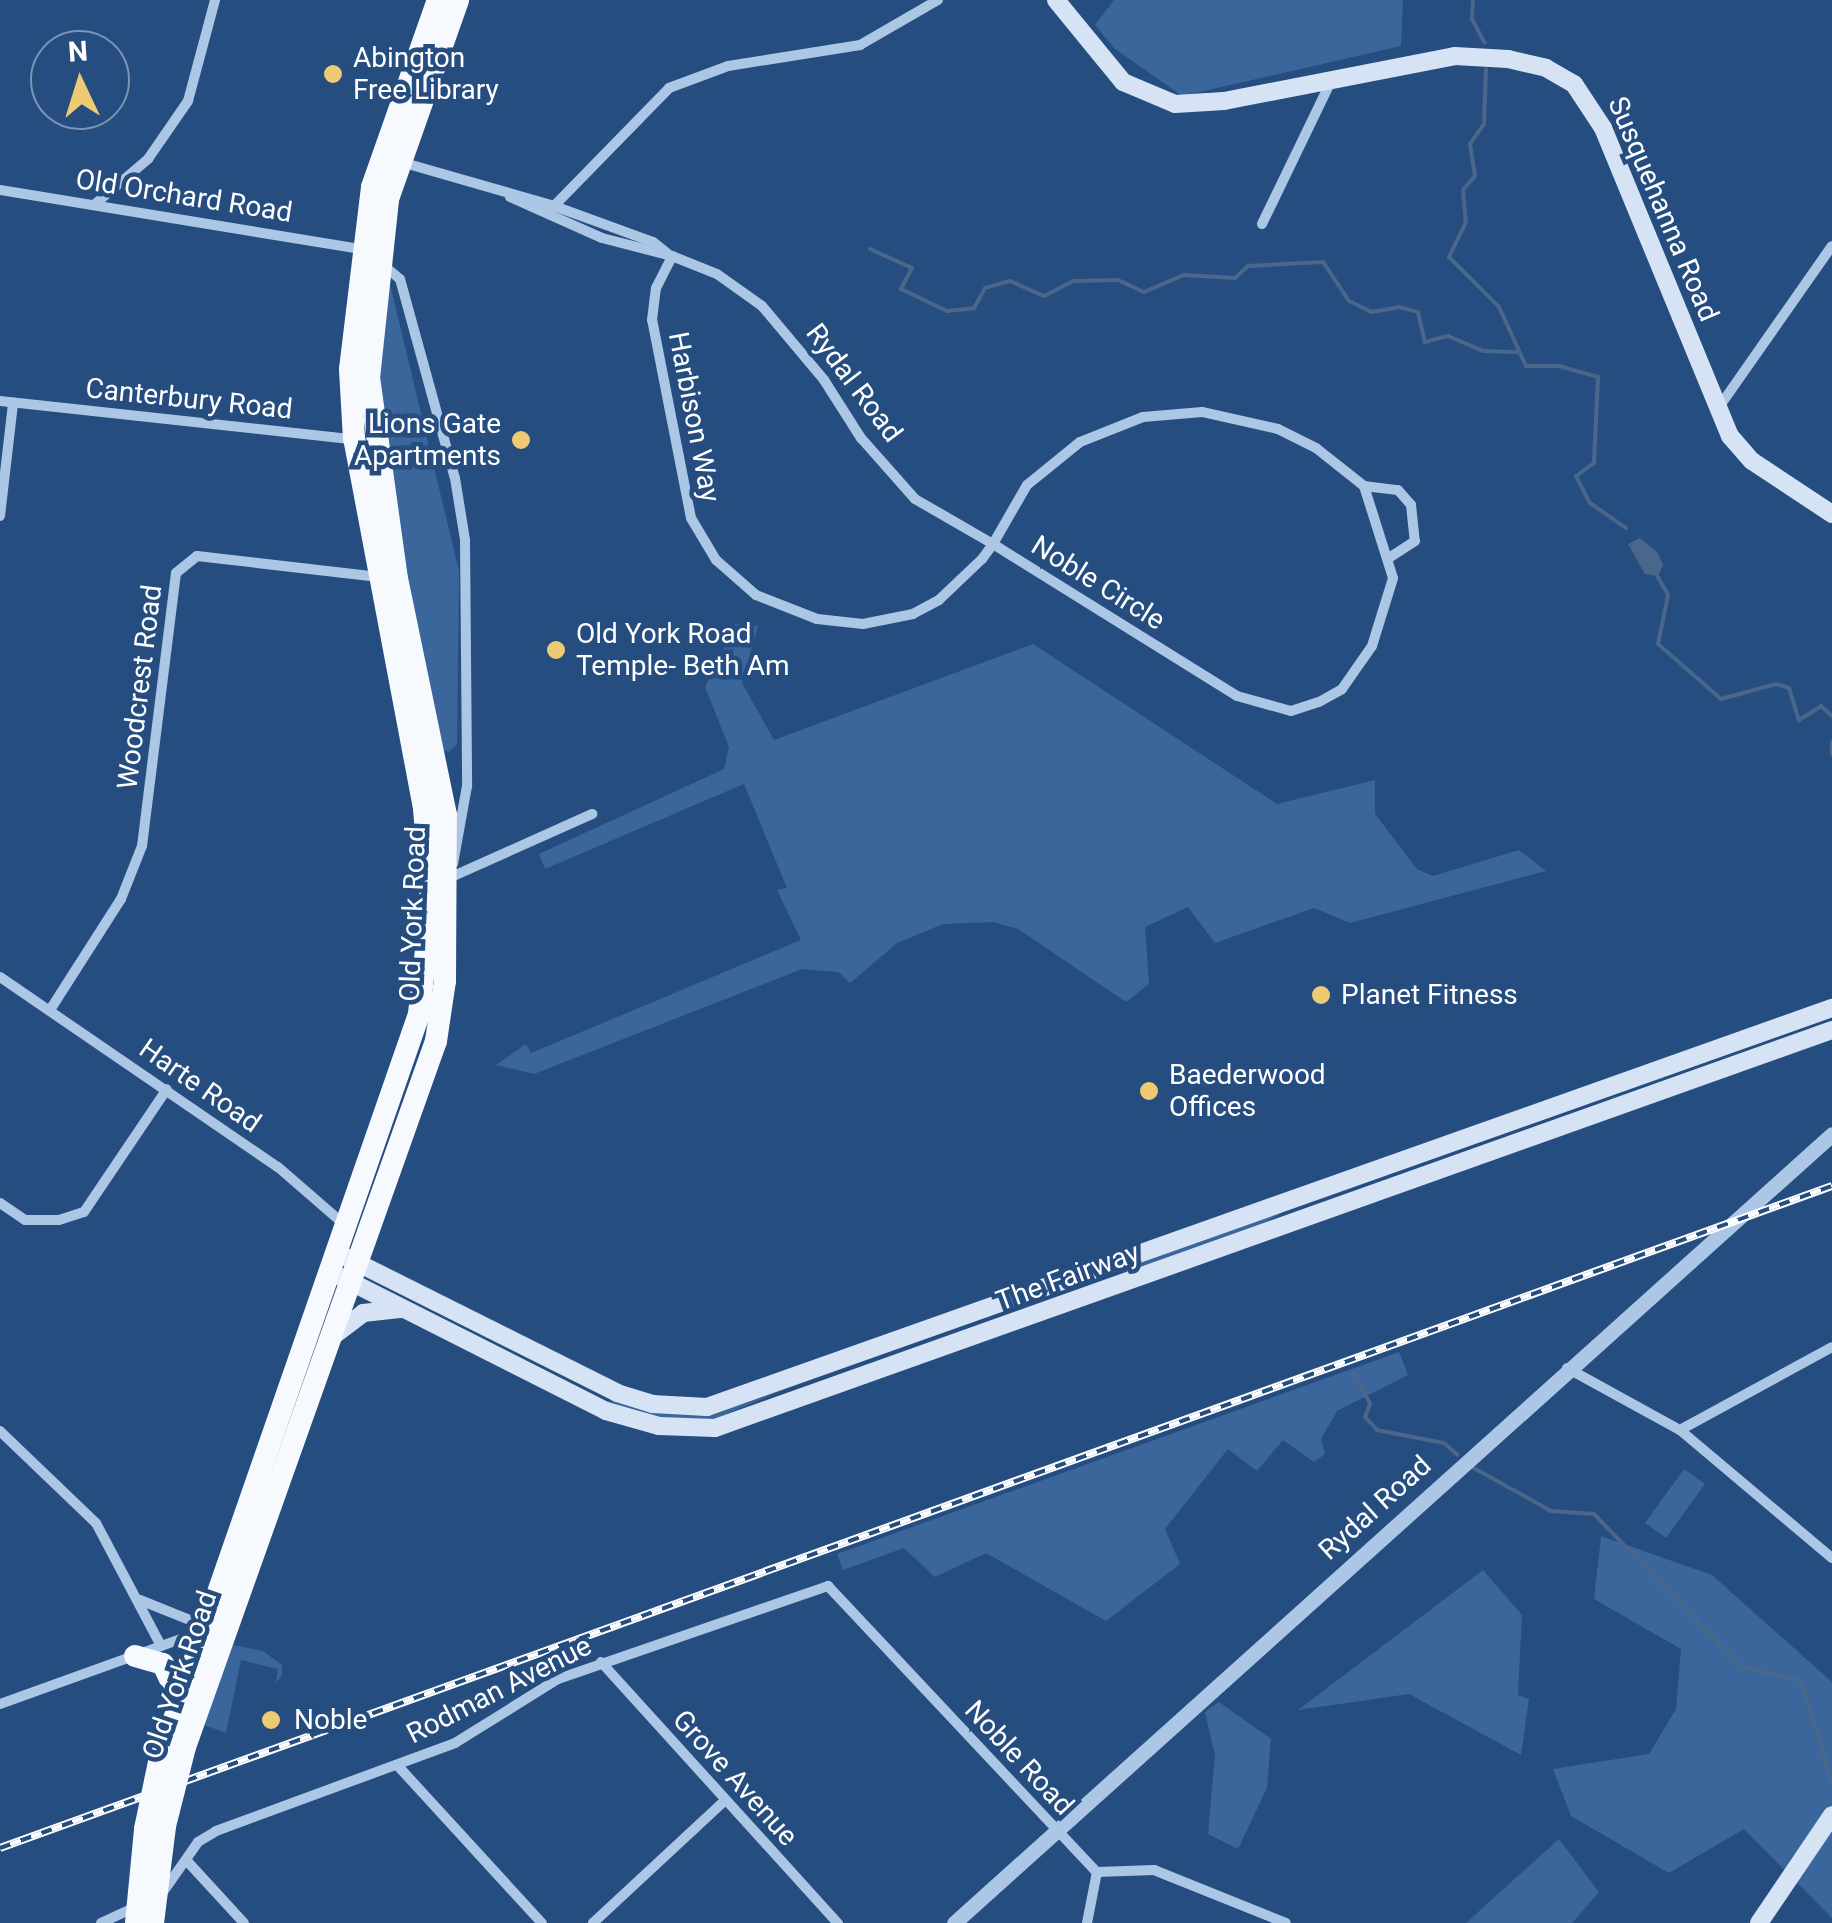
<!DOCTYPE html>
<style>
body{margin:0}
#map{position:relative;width:1832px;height:1923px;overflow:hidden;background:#264d7f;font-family:Roboto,sans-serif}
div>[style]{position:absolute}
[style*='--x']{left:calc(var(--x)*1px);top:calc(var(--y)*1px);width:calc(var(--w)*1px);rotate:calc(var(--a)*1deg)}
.green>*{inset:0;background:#3a669c}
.water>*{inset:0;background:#4a668a}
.stream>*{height:4px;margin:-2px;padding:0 2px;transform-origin:2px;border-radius:2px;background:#4a668a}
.minor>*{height:10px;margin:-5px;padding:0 5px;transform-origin:5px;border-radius:5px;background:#acc6e5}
.tertiary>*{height:15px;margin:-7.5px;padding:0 7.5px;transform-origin:7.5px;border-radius:7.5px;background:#acc6e5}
.secondary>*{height:18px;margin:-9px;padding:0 9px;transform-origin:9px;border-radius:9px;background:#d5e3f5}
.trunk>*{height:22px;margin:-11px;padding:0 11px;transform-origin:11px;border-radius:11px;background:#f6f9fe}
.rail>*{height:8px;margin-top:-4px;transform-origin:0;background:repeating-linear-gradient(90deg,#264d7f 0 11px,#fff 0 22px);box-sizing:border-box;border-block:2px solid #fff}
.trunk-bridge>*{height:22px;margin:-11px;padding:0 11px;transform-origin:11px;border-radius:11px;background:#f6f9fe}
.dots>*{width:28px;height:28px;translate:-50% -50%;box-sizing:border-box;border:5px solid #264d7f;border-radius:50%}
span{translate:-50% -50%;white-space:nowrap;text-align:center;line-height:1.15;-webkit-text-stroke:9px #264d7f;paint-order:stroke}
.poi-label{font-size:28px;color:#fff}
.left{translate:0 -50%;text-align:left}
.right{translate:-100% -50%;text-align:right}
.street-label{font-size:28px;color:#fff}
.north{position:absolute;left:30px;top:30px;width:100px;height:100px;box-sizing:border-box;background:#264d7f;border:2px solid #7d94b2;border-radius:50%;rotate:356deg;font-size:28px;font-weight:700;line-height:40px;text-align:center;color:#fff}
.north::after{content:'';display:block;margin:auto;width:35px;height:45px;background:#eeca72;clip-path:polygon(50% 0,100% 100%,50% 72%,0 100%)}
</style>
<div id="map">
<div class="green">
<i style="clip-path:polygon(1114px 0,1403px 0,1401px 46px,1182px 96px,1114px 48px,1095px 25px)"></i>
<i style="clip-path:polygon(389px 280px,459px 571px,457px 744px,449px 752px,442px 750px,387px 484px,375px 386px)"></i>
<i style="clip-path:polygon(735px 624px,758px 626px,742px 683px,774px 740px,1033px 644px,1277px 804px,1375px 780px,1375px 814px,1417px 869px,1433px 876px,1519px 850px,1546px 871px,1350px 923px,1314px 908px,1215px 943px,1188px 907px,1145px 927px,1149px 984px,1126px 1002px,1018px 929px,993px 922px,943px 924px,897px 943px,850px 983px,839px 972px,802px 969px,534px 1074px,496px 1065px,526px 1044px,531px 1053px,801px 940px,777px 890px,787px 888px,744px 784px,545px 869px,539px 854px,724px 769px,729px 747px,705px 687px)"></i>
<i style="clip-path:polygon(1292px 1207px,1254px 1229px,1128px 1273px,1124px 1267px)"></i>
<i style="clip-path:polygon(1399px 1352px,1408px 1375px,1337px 1411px,1321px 1439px,1325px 1454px,1314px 1462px,1283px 1440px,1257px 1471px,1228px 1449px,1165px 1529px,1180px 1564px,1106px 1621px,986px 1553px,935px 1577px,904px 1548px,843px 1570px,837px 1554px)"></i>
<i style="clip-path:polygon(779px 1392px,712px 1420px,692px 1421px,641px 1415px,603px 1401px,733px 1407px)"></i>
<i style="clip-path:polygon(1684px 1469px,1705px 1484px,1666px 1538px,1645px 1523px)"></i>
<i style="clip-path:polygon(1601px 1536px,1712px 1575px,1832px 1682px,1832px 1918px,1744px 1829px,1669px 1873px,1571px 1816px,1553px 1769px,1649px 1754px,1676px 1709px,1681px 1649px,1594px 1599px)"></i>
<i style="clip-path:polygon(1483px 1570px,1522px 1615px,1518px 1695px,1529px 1699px,1521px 1755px,1409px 1694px,1298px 1710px)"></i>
<i style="clip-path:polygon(233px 1645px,263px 1651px,282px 1665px,282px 1675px,276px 1683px,278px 1669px,241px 1660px,226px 1733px,204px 1725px)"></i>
<i style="clip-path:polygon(1219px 1702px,1271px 1739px,1267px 1788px,1238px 1849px,1208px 1834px,1215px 1756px,1205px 1712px)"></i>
<i style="clip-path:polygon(1559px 1839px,1599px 1892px,1572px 1923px,1466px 1923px)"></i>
</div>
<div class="water">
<i style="clip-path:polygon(1640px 538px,1658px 553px,1663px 565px,1658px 576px,1645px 574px,1628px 544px)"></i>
</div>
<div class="stream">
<i style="--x:1473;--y:0;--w:19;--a:93"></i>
<i style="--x:1472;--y:19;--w:27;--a:62"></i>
<i style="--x:1486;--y:69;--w:55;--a:92.1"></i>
<i style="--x:1484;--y:124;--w:24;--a:125"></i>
<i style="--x:1470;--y:144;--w:32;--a:81"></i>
<i style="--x:1475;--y:176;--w:18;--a:131"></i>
<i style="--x:1463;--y:190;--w:32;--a:85"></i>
<i style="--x:1466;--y:222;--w:39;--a:116"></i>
<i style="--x:1449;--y:257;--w:71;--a:45"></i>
<i style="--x:1499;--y:307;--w:65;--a:65.4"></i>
<i style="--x:1526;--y:366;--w:33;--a:0"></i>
<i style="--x:1559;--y:366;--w:41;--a:15.8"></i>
<i style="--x:1598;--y:377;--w:86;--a:92.7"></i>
<i style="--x:1594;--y:463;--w:22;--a:144"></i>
<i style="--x:1576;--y:476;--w:30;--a:63"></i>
<i style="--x:1590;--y:503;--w:44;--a:34.8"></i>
<i style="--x:870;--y:249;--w:46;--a:24.3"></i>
<i style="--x:912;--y:268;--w:24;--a:118"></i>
<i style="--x:901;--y:289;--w:51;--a:25.6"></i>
<i style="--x:947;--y:311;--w:27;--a:-6"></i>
<i style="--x:974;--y:308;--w:23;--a:-61"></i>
<i style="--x:985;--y:288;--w:26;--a:-16"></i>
<i style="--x:1010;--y:281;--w:37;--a:24"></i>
<i style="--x:1044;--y:296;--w:34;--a:-27"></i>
<i style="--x:1074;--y:281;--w:44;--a:-1.3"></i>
<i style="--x:1118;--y:280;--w:29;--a:25"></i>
<i style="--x:1144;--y:292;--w:43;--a:-23"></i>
<i style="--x:1184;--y:275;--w:51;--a:3.4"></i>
<i style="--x:1235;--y:278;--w:18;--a:-43"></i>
<i style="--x:1248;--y:266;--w:75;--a:-3.1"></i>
<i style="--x:1323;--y:262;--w:47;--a:56.3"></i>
<i style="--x:1349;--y:301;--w:25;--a:26"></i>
<i style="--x:1372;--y:312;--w:27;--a:-10"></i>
<i style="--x:1399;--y:307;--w:20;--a:15"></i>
<i style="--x:1418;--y:312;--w:31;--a:77"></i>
<i style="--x:1425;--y:342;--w:24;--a:-15"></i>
<i style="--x:1448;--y:336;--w:38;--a:23"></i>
<i style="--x:1483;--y:351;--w:35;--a:2"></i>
<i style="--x:1656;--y:574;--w:24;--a:60"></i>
<i style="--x:1668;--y:595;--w:50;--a:101.5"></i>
<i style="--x:1658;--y:644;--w:84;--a:41.1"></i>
<i style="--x:1721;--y:699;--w:57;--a:-15.3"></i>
<i style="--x:1776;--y:684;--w:14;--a:17"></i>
<i style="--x:1789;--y:688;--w:34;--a:73"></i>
<i style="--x:1799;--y:720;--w:26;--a:-32"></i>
<i style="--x:1821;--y:706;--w:15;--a:42"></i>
<i style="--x:1832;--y:742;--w:12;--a:90"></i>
<i style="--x:1353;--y:1372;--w:36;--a:62"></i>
<i style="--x:1370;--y:1404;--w:14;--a:111"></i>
<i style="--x:1365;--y:1417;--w:18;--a:47"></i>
<i style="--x:1377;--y:1430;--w:68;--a:11"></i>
<i style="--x:1444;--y:1443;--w:18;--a:41"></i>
<i style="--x:1472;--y:1467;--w:90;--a:29.1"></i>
<i style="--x:1551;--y:1511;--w:43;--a:4"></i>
<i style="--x:1594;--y:1514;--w:213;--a:46"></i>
<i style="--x:1742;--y:1667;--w:61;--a:13.3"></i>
<i style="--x:1801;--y:1681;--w:105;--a:72.8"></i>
</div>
<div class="minor">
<i style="--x:401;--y:162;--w:159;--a:16"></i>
<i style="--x:554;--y:206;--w:105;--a:20"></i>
<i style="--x:653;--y:242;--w:18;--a:38"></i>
<i style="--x:0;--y:190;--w:366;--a:9.3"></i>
<i style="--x:510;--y:197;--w:101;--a:24"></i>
<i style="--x:602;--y:238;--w:72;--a:14.4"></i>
<i style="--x:672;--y:256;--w:48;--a:21.8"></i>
<i style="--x:717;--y:274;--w:55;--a:35.4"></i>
<i style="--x:762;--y:306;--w:97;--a:50"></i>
<i style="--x:824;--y:380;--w:69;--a:57.5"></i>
<i style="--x:861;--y:438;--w:81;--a:48.5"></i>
<i style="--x:915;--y:499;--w:90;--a:30"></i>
<i style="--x:993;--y:544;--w:287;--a:31.9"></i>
<i style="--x:1237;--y:696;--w:56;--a:15.5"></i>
<i style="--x:1291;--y:711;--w:29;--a:-18"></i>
<i style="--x:1319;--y:702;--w:26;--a:-29"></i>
<i style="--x:1342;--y:689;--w:52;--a:-55.1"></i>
<i style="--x:1372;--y:646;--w:71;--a:-72.8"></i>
<i style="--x:1393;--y:578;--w:96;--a:-107.5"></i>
<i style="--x:1364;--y:486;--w:61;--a:-141.6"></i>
<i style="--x:1316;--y:448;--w:42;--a:-153.4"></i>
<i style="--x:1278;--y:429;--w:78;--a:-167.4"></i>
<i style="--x:1202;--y:412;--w:59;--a:175.2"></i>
<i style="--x:1143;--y:417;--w:68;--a:158.4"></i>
<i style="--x:1080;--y:442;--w:68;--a:140.9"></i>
<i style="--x:1027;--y:485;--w:68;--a:120"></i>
<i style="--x:993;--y:544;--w:19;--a:126"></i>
<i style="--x:982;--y:559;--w:59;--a:136.4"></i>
<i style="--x:939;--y:600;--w:30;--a:152"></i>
<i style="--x:913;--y:614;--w:51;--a:168.7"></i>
<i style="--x:863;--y:624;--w:46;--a:-173.8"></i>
<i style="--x:817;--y:619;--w:66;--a:-158.5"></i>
<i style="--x:756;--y:595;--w:53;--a:-138.8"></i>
<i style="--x:716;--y:560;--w:49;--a:-120.8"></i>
<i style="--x:691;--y:518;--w:202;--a:-101.1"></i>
<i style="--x:652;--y:320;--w:32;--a:-83"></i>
<i style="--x:656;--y:288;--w:36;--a:-63"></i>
<i style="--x:95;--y:204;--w:70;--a:-40.3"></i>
<i style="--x:148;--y:159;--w:70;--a:-55.4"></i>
<i style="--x:188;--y:101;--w:105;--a:-75"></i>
<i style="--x:554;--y:206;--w:165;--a:-45.7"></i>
<i style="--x:669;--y:88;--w:63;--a:-20.4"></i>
<i style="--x:728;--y:66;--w:134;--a:-9"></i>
<i style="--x:860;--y:45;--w:90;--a:-30"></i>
<i style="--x:1262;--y:224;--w:159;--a:-64.2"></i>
<i style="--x:382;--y:264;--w:23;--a:40"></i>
<i style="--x:400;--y:279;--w:206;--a:74.6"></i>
<i style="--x:455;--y:478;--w:63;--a:80.8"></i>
<i style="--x:465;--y:540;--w:246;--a:89.5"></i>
<i style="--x:467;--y:786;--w:79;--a:100.2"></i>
<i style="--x:0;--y:401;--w:354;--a:6.2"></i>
<i style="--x:1717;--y:410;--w:200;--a:-55"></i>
<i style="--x:1364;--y:486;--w:34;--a:7"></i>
<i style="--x:1398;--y:490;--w:20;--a:49"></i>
<i style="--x:1411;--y:505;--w:36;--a:84"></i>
<i style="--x:1415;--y:541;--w:30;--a:147"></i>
<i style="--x:0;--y:516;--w:114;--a:-83.4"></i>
<i style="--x:449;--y:878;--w:157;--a:-24.1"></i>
<i style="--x:0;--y:977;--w:337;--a:34.4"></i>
<i style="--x:278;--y:1167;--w:90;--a:40.9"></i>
<i style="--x:50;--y:1010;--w:132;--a:-57.4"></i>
<i style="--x:121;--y:899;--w:57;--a:-68.4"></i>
<i style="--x:142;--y:846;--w:275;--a:-82.9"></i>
<i style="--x:176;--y:573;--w:27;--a:-39"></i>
<i style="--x:197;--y:556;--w:183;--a:6.6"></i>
<i style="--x:0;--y:1203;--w:30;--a:34"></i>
<i style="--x:25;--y:1220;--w:34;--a:0"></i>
<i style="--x:59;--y:1220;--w:26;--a:-18"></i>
<i style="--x:84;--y:1212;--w:148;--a:-56"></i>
<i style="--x:1567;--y:1368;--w:129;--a:28.8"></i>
<i style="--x:1680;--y:1430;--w:199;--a:40.1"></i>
<i style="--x:1680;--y:1430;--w:173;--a:-28.6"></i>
<i style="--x:0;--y:1431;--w:133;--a:43.8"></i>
<i style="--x:96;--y:1523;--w:139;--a:62.1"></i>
<i style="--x:140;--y:1600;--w:72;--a:21.9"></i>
<i style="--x:601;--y:1662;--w:353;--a:47.8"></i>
<i style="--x:0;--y:1704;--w:213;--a:-19.8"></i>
<i style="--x:398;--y:1766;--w:213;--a:47.5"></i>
<i style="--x:187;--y:1861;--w:84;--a:47.4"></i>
<i style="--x:1097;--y:1872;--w:57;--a:-2"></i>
<i style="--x:1154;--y:1870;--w:142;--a:21.9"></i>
<i style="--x:163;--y:1892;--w:61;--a:-55"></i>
<i style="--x:198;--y:1842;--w:21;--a:-31"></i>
<i style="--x:216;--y:1831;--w:255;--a:-20.2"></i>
<i style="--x:455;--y:1743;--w:121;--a:-31.9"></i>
<i style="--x:558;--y:1679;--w:286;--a:-19"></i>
<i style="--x:828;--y:1586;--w:393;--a:46.8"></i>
<i style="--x:1097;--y:1872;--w:52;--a:101.1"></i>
<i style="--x:101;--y:1923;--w:38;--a:-25"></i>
<i style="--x:593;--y:1923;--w:178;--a:-42.9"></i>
</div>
<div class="tertiary">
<i style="--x:954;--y:1923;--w:1180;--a:-41.94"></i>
</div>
<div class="secondary">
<i style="--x:1056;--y:0;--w:106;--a:50.7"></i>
<i style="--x:1123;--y:82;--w:56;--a:22.9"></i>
<i style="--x:1175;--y:104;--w:49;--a:-3.5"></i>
<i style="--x:1224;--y:101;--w:235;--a:-11"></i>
<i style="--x:1455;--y:56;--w:53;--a:3.2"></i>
<i style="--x:1508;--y:59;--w:39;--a:13"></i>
<i style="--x:1546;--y:68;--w:32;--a:30"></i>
<i style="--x:1574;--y:84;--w:53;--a:56.6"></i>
<i style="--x:1603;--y:128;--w:333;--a:67.6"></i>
<i style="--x:1730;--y:436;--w:33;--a:49"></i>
<i style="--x:1752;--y:461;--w:96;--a:33.5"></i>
<i style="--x:346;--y:1257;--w:303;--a:26.6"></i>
<i style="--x:617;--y:1393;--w:37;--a:17"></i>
<i style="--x:652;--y:1404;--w:55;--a:3.1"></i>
<i style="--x:707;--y:1407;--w:1194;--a:-19.53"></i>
<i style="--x:341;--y:1277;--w:297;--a:26.8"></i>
<i style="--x:606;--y:1411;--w:55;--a:15.8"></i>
<i style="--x:659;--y:1426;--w:56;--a:2"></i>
<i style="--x:715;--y:1428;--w:1186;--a:-19.61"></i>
<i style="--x:333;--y:1336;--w:38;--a:-37"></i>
<i style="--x:363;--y:1313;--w:39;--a:-6"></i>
<i style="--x:1759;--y:1923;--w:130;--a:-55.9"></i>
</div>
<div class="trunk">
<i style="--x:135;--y:1656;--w:29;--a:16"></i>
<i style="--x:163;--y:1664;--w:40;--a:65"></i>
<i style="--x:185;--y:1747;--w:749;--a:-70.43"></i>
<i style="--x:436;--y:1041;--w:61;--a:-81.5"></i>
<i style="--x:445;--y:981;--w:166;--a:-89.7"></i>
<i style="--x:446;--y:815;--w:241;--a:-101.7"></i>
<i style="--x:397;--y:579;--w:203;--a:-97.9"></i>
<i style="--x:369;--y:378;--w:180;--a:-83.9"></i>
<i style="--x:388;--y:199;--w:211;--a:-70.6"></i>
<i style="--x:159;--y:1762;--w:792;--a:-70.83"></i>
<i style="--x:419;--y:1014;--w:112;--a:-83.8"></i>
<i style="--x:431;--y:903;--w:95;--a:-94.2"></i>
<i style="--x:424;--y:808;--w:376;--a:-100.7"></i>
<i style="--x:354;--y:439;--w:70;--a:-93.3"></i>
<i style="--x:350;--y:369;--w:183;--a:-83.1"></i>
<i style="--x:372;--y:187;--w:198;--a:-70.6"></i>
<i style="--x:136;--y:1923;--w:94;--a:-84.5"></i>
<i style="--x:153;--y:1923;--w:98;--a:-82.9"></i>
</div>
<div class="rail">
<i style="--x:0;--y:1848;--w:1948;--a:-19.87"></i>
</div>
<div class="trunk-bridge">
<i style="--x:165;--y:1826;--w:81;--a:-75.8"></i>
<i style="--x:145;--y:1829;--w:68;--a:-78.2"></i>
</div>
<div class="dots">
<i style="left:333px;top:74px;background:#eeca72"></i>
<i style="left:521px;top:440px;background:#eeca72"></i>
<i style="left:556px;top:650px;background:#eeca72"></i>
<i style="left:1321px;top:995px;background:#eeca72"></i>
<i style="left:1149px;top:1091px;background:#eeca72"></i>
<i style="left:271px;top:1720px;background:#eeca72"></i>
</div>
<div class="poi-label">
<span class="left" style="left:353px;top:74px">Abington<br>Free Library</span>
<span class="right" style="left:501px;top:440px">Lions Gate<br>Apartments</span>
<span class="left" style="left:576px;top:650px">Old York Road<br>Temple- Beth Am</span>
<span class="left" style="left:1341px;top:995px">Planet Fitness</span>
<span class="left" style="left:1169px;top:1091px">Baederwood<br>Offices</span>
<span class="left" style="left:294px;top:1720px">Noble</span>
</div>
<div class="street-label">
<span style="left:184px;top:196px;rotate:9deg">Old Orchard Road</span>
<span style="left:1663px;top:209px;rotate:67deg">Susquehanna Road</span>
<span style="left:854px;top:383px;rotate:53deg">Rydal Road</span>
<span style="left:189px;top:399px;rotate:6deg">Canterbury Road</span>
<span style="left:694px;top:417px;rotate:79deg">Harbison Way</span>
<span style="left:1098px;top:583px;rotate:32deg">Noble Circle</span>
<span style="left:140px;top:687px;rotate:-83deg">Woodcrest Road</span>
<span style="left:413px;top:914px;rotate:-88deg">Old York Road</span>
<span style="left:200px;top:1086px;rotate:35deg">Harte Road</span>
<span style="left:1068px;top:1277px;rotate:-20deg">The Fairway</span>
<span style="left:1375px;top:1508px;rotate:-42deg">Rydal Road</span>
<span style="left:180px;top:1675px;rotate:-71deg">Old York Road</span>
<span style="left:499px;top:1690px;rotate:-27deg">Rodman Avenue</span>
<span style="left:1019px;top:1758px;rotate:47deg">Noble Road</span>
<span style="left:735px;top:1778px;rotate:48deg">Grove Avenue</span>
</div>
<div class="north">N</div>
</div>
